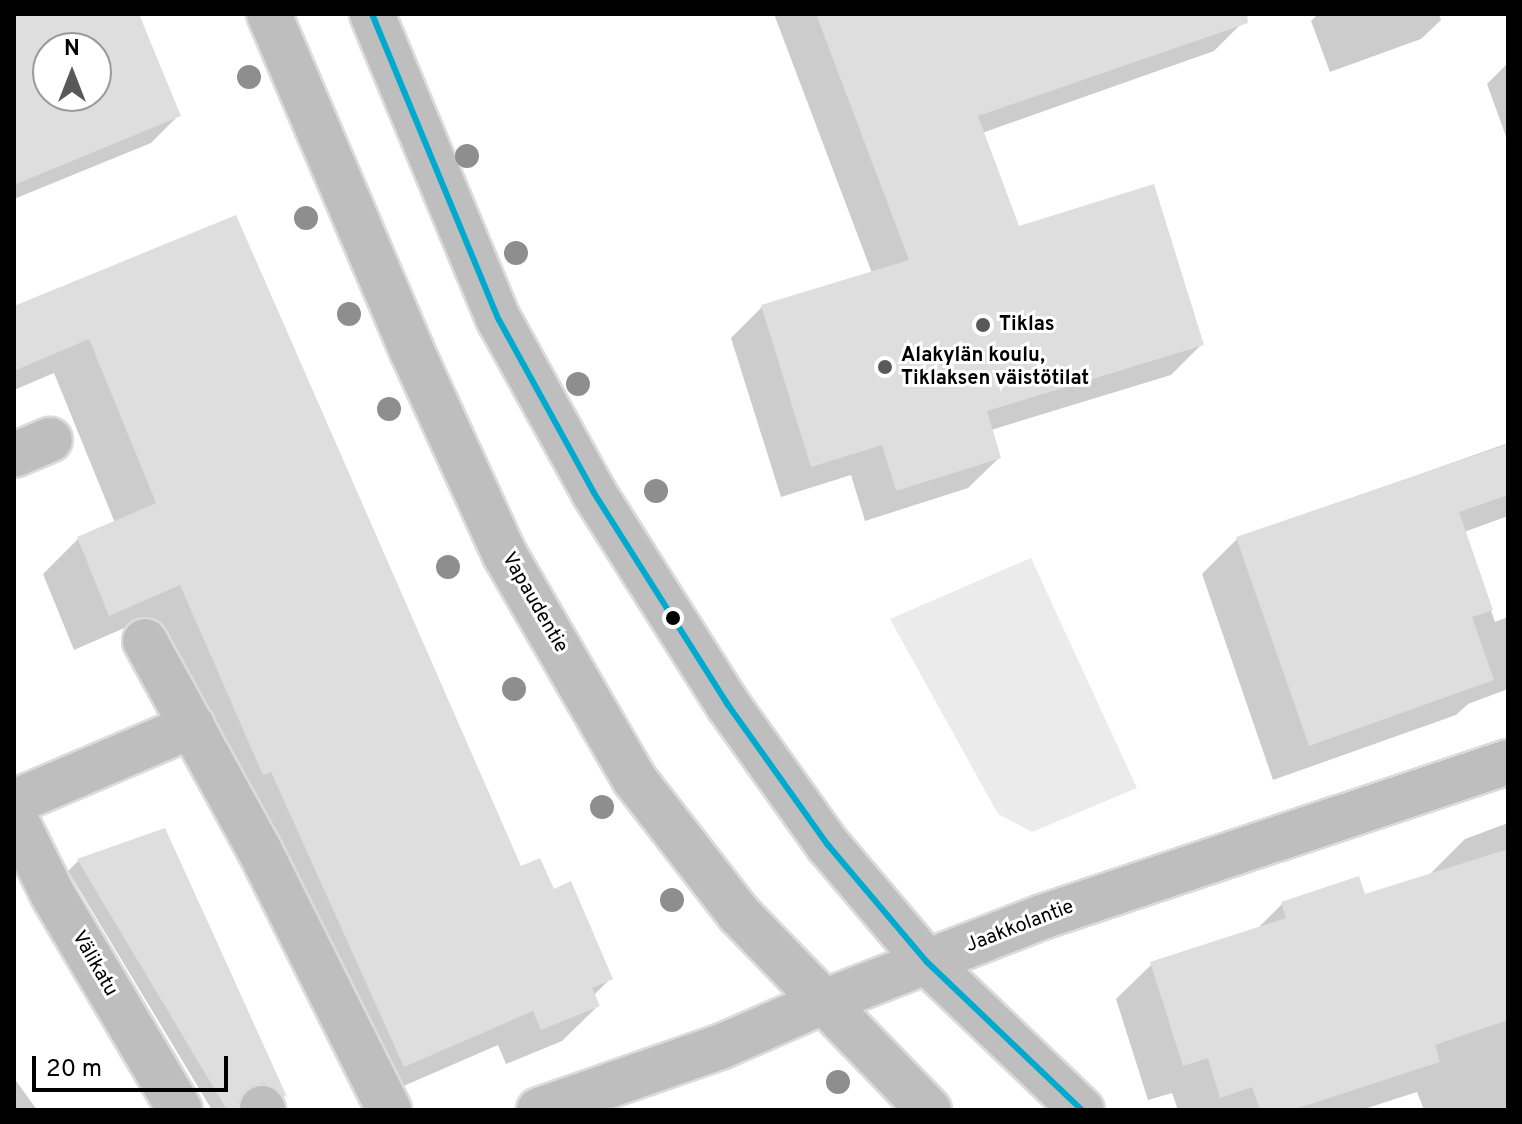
<!DOCTYPE html>
<meta charset="utf-8">
<style>
body{margin:0}
#map{position:relative;width:1522px;height:1124px;overflow:hidden;background:#fff;font-family:Overpass,sans-serif}
div>[style]{position:absolute}
[style*='--x']{left:calc(var(--x)*1px);top:calc(var(--y)*1px);width:calc(var(--w)*1px);rotate:calc(var(--a)*1deg)}
.green>*{inset:0;background:#ebebeb}
.shadow>*{inset:0;background:#0003}
.building>*{inset:0;background:#dedede}
.roads{filter:drop-shadow(2px 0 #dbdbdb) drop-shadow(-2px 0 #dbdbdb) drop-shadow(0 2px #dbdbdb) drop-shadow(0 -2px #dbdbdb)}
.minor>*{height:44px;margin:-22px;padding:0 22px;transform-origin:22px;border-radius:22px;background:#bebebe}
.major>*{height:44px;margin:-22px;padding:0 22px;transform-origin:22px;border-radius:22px;background:#bebebe}
.bus-1>*{height:6px;margin:-3px;padding:0 3px;transform-origin:3px;border-radius:3px;background:#00a9ce}
.trees>*{width:24px;height:24px;margin:-12px;border-radius:50%;background:#8e8e8e}
.dots>*{width:22px;height:22px;translate:-50% -50%;box-sizing:border-box;border:4px solid #fff;border-radius:50%}
span{translate:-50% -50%;white-space:nowrap;text-align:center;line-height:1.15;-webkit-text-stroke:6px #fff;paint-order:stroke}
.poi-label{font-size:20px;color:#000;font-weight:700}
.left{translate:0 -50%;text-align:left}
.street-label{font-size:20px;color:#000}
.frame{position:absolute;inset:0;border:16px solid #000;pointer-events:none}
.north{position:absolute;left:32px;top:32px;width:80px;height:80px;box-sizing:border-box;background:#fff;border:2px solid #999;border-radius:50%;rotate:0deg;font-size:22px;font-weight:700;line-height:32px;text-align:center;color:#000}
.north::after{content:'';display:block;margin:auto;width:28px;height:36px;background:#595959;clip-path:polygon(50% 0,100% 100%,50% 72%,0 100%)}
.scale{position:absolute;left:32px;top:1056px;width:196px;height:36px;box-sizing:border-box;border:4px solid #000;border-top:0;padding-left:10px;font-size:24px;line-height:28px;white-space:nowrap;color:#000;-webkit-text-stroke:6px #fff;paint-order:stroke}
</style>
<div id="map">
<div class="green">
<i style="clip-path:polygon(1031px 558px,1137px 788px,1032px 832px,998px 814px,890px 619px)"></i>
</div>
<div class="shadow">
<i style="clip-path:polygon(evenodd,14px 14px,136px 14px,178px 116px,151px 143px,14px 199px,14px 14px,48px 48px,96px 48px,96px 96px,48px 96px,48px 48px)"></i>
<i style="clip-path:polygon(774px 14px,1242px 14px,1244px 21px,1214px 51px,982px 133px,1018px 228px,1202px 344px,1171px 375px,991px 430px,999px 458px,968px 488px,865px 521px,851px 475px,781px 497px,731px 338px,762px 307px,872px 273px)"></i>
<i style="clip-path:polygon(1318px 14px,1439px 14px,1441px 20px,1421px 39px,1330px 72px,1311px 21px)"></i>
<i style="clip-path:polygon(1508px 63px,1508px 142px,1487px 84px)"></i>
<i style="clip-path:polygon(67px 286px,520px 869px,552px 892px,611px 978px,593px 996px,598px 1006px,562px 1041px,506px 1064px,498px 1045px,369px 1101px,145px 619px,74px 650px,43px 574px,78px 539px,115px 523px,54px 373px,14px 390px,14px 320px)"></i>
<i style="clip-path:polygon(1508px 443px,1508px 516px,1464px 532px,1495px 622px,1508px 617px,1508px 689px,1468px 704px,1456px 715px,1273px 780px,1202px 574px,1237px 539px)"></i>
<i style="clip-path:polygon(1508px 823px,1508px 1110px,1424px 1110px,1417px 1092px,1361px 1110px,1178px 1110px,1172px 1093px,1148px 1100px,1116px 999px,1152px 964px,1255px 931px,1282px 904px,1363px 897px,1429px 875px,1465px 839px)"></i>
<i style="clip-path:polygon(164px 830px,284px 1096px,275px 1105px,254px 1092px,239px 1095px,238px 1110px,212px 1110px,68px 871px,78px 861px)"></i>
<i style="clip-path:polygon(14px 1078px,37px 1110px,14px 1110px)"></i>
</div>
<div class="building">
<i style="clip-path:polygon(evenodd,14px 14px,139px 14px,181px 116px,14px 185px,14px 14px,48px 48px,96px 48px,96px 96px,48px 96px,48px 48px)"></i>
<i style="clip-path:polygon(816px 14px,1247px 14px,1248px 23px,978px 116px,1019px 226px,1154px 184px,1204px 345px,987px 411px,1001px 458px,896px 491px,882px 445px,811px 467px,761px 305px,909px 260px)"></i>
<i style="clip-path:polygon(236px 215px,521px 866px,540px 858px,554px 889px,571px 881px,613px 979px,592px 988px,600px 1006px,541px 1030px,533px 1011px,404px 1067px,271px 772px,263px 775px,180px 585px,109px 616px,77px 537px,156px 503px,89px 339px,14px 371px,14px 306px)"></i>
<i style="clip-path:polygon(1508px 444px,1508px 495px,1459px 512px,1493px 610px,1472px 617px,1494px 680px,1309px 746px,1236px 537px)"></i>
<i style="clip-path:polygon(165px 828px,221px 951px,287px 1097px,264px 1083px,252px 1085px,241px 1095px,238px 1110px,227px 1110px,77px 859px)"></i>
<i style="clip-path:polygon(1508px 849px,1508px 1020px,1435px 1045px,1440px 1062px,1292px 1110px,1260px 1110px,1252px 1087px,1220px 1098px,1208px 1058px,1183px 1066px,1150px 962px,1286px 918px,1281px 902px,1359px 876px,1365px 894px)"></i>
</div>
<div class="roads">
<div class="minor">
<i style="--x:14;--y:455;--w:39;--a:-23"></i>
<i style="--x:145;--y:641;--w:237;--a:61.3"></i>
<i style="--x:259;--y:849;--w:292;--a:63.5"></i>
<i style="--x:14;--y:802;--w:194;--a:-23.1"></i>
<i style="--x:14;--y:816;--w:90;--a:63.7"></i>
<i style="--x:54;--y:897;--w:247;--a:59.4"></i>
<i style="--x:262;--y:1108;--w:2;--a:63"></i>
<i style="--x:539;--y:1110;--w:192;--a:-19.2"></i>
<i style="--x:720;--y:1047;--w:112;--a:-23.6"></i>
<i style="--x:823;--y:1002;--w:235;--a:-21.2"></i>
<i style="--x:1042;--y:917;--w:491;--a:-18.4"></i>
</div>
<div class="major">
<i style="--x:269;--y:14;--w:364;--a:67"></i>
<i style="--x:411;--y:349;--w:226;--a:65.5"></i>
<i style="--x:505;--y:555;--w:260;--a:60"></i>
<i style="--x:635;--y:780;--w:170;--a:52.2"></i>
<i style="--x:739;--y:914;--w:273;--a:45.9"></i>
<i style="--x:372;--y:14;--w:331;--a:67.5"></i>
<i style="--x:499;--y:320;--w:197;--a:61.2"></i>
<i style="--x:594;--y:493;--w:251;--a:57.7"></i>
<i style="--x:728;--y:705;--w:172;--a:54.5"></i>
<i style="--x:828;--y:845;--w:153;--a:49.8"></i>
<i style="--x:927;--y:962;--w:214;--a:43.7"></i>
</div>
</div>
<div class="bus-1">
<i style="--x:372;--y:14;--w:331;--a:67.5"></i>
<i style="--x:499;--y:320;--w:197;--a:61.2"></i>
<i style="--x:594;--y:493;--w:251;--a:57.7"></i>
<i style="--x:728;--y:705;--w:172;--a:54.5"></i>
<i style="--x:828;--y:845;--w:153;--a:49.8"></i>
<i style="--x:927;--y:962;--w:214;--a:43.7"></i>
</div>
<div class="trees">
<i style="left:249px;top:77px"></i>
<i style="left:467px;top:156px"></i>
<i style="left:306px;top:218px"></i>
<i style="left:516px;top:253px"></i>
<i style="left:349px;top:314px"></i>
<i style="left:578px;top:384px"></i>
<i style="left:389px;top:409px"></i>
<i style="left:656px;top:491px"></i>
<i style="left:448px;top:567px"></i>
<i style="left:514px;top:689px"></i>
<i style="left:602px;top:807px"></i>
<i style="left:672px;top:900px"></i>
<i style="left:838px;top:1082px"></i>
</div>
<div class="dots">
<i style="left:983px;top:325px;background:#595959"></i>
<i style="left:885px;top:367px;background:#595959"></i>
<i style="left:673px;top:618px;background:#000"></i>
</div>
<div class="poi-label">
<span class="left" style="left:999px;top:325px">Tiklas</span>
<span class="left" style="left:901px;top:368px">Alakylän koulu,<br>Tiklaksen väistötilat</span>
</div>
<div class="street-label">
<span style="left:534px;top:603px;rotate:60deg">Vapaudentie</span>
<span style="left:1020px;top:927px;rotate:-21deg">Jaakkolantie</span>
<span style="left:94px;top:964px;rotate:60deg">Välikatu</span>
</div>
<div class="frame"></div>
<div class="north">N</div>
<div class="scale">20 m</div>
</div>
